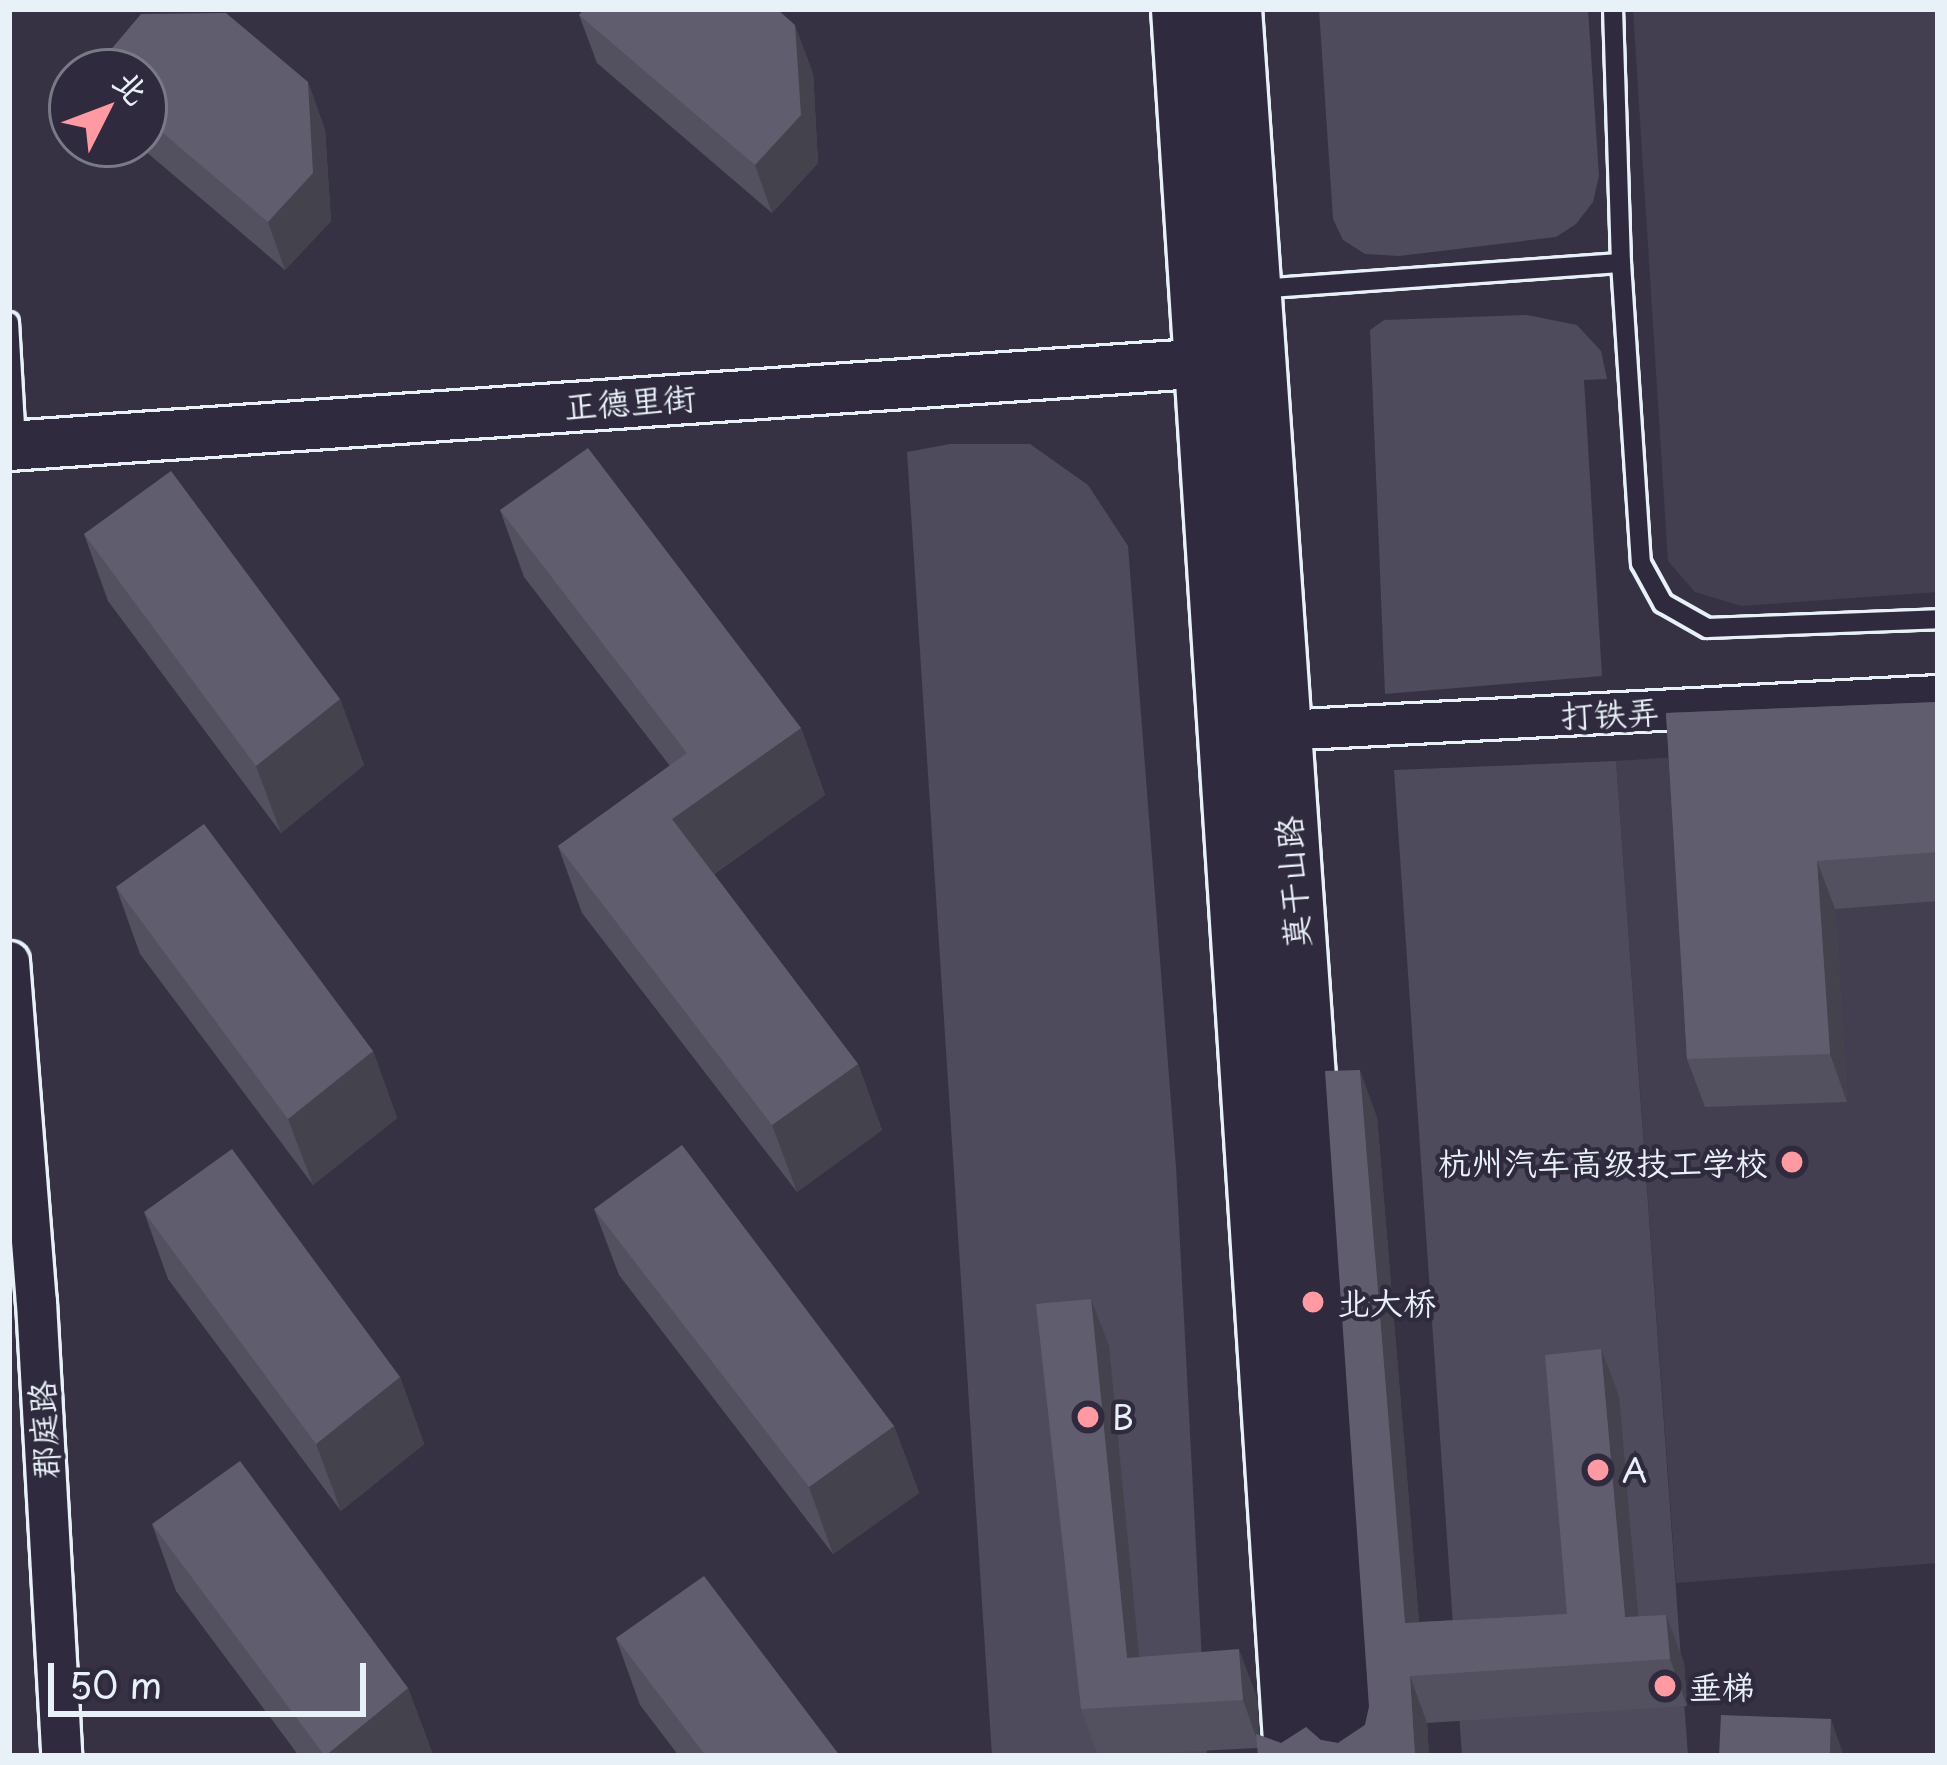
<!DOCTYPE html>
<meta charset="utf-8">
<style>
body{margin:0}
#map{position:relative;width:1947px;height:1765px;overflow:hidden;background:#363244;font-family:"Playpen Sans","LXGW WenKai TC",sans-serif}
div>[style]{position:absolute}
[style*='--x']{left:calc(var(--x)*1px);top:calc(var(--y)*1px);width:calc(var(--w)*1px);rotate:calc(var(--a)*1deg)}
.built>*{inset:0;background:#433f51}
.green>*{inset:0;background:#4d4b5c}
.roads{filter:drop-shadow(3px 0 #e8f1f8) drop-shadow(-3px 0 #e8f1f8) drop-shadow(0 3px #e8f1f8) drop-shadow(0 -3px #e8f1f8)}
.service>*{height:18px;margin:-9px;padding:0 9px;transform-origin:9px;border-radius:9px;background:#2f2a3d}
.minor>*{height:39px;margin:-19.5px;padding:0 19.5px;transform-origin:19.5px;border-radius:19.5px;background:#2f2a3d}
.tertiary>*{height:48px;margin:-24px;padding:0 24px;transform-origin:24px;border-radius:24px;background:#2f2a3d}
.primary>*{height:60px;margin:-30px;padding:0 30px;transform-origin:30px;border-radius:30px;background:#2f2a3d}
.wall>*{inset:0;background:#53515f}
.shaded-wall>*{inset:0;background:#43424d}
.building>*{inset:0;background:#605e6e}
.dots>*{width:33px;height:33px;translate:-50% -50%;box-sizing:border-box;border:6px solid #2f2a3d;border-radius:50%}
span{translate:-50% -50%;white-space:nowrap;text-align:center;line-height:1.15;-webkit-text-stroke:9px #2f2a3d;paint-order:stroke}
.street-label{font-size:33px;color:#e8f1f8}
.poi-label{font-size:33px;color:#e8f1f8}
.right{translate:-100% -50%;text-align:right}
.left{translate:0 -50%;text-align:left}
.frame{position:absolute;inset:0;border:12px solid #e8f1f8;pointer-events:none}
.north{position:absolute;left:48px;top:48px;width:120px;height:120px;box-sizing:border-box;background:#2f2a3d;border:3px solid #797a88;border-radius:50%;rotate:48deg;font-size:33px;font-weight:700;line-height:48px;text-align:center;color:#e8f1f8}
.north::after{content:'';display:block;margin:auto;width:42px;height:54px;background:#ff9aa2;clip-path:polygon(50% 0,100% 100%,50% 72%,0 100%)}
.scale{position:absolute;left:48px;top:1663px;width:318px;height:54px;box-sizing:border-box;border:6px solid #e8f1f8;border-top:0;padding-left:15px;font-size:36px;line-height:42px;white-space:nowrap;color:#e8f1f8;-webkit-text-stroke:9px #2f2a3d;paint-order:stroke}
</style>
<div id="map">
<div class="built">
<i style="clip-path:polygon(1633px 9px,1938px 9px,1938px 592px,1741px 606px,1695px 592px,1668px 561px)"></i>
<i style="clip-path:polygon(1938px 740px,1938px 1563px,1676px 1583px,1616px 761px)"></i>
</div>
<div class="green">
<i style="clip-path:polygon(1319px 9px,1588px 9px,1599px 176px,1593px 202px,1576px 224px,1556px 237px,1399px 256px,1365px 254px,1343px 240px,1333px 219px)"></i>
<i style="clip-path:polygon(1527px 315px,1577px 325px,1601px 351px,1607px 379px,1584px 380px,1602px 676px,1385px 694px,1370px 330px,1384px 320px)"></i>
<i style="clip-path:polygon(950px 444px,1030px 444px,1088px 485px,1128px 546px,1176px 1167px,1207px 1756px,992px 1756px,907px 452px)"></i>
<i style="clip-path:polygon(1616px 761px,1688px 1756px,1462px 1756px,1394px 770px)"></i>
</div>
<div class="roads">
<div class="service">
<i style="--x:1621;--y:263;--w:301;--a:86.2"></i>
<i style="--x:1641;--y:563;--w:46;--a:61.2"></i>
<i style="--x:1663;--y:603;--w:51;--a:29.6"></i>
<i style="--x:1707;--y:628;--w:231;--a:-2.2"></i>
<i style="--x:1258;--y:289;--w:364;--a:-4.1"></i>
<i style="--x:1621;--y:263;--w:254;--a:-91.8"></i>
<i style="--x:9;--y:322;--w:123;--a:86.7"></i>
</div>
<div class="minor">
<i style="--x:1283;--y:730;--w:656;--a:-3.06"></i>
<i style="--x:9;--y:961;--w:342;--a:85.5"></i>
<i style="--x:36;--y:1302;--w:455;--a:86.8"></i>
</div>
<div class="tertiary">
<i style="--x:9;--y:446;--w:1231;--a:-3.96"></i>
</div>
<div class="primary">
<i style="--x:1182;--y:9;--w:1751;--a:86.3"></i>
<i style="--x:1231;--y:9;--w:1751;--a:86.04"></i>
</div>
</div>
<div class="wall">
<i style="clip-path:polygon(579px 15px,813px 73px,818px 163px,772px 213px,597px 63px)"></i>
<i style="clip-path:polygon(144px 72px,308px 82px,325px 130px,331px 221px,285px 270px,137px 144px,144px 144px)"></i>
<i style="clip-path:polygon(500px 510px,801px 728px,825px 795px,714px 874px,858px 1064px,882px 1130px,797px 1192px,582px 913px,558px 846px,670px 766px,524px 577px)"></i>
<i style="clip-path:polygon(84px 534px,340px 699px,364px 765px,281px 833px,108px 601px)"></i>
<i style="clip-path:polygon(1938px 702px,1938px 901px,1835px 909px,1847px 1102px,1705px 1107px,1687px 1059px,1666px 713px)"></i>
<i style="clip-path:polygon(116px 887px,373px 1051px,397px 1118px,313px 1185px,140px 954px)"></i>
<i style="clip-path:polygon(1377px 1117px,1419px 1622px,1567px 1614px,1601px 1349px,1619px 1396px,1638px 1617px,1684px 1662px,1687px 1706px,1427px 1723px,1429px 1756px,1257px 1748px,1098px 1756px,1081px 1709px,1091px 1299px,1109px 1346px,1139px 1657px,1257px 1697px,1259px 1735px,1281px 1743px,1321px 1740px,1338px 1743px,1365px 1725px,1369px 1707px)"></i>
<i style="clip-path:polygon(594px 1209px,894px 1426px,919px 1493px,833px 1554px,619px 1275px)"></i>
<i style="clip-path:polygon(144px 1212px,400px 1377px,424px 1444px,341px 1511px,168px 1279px)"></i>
<i style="clip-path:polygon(152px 1524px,408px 1688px,433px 1755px,299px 1756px,176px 1591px)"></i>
<i style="clip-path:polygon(616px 1638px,840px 1756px,679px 1756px,640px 1705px)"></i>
</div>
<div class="shaded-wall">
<i style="clip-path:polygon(795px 25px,813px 73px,818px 163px,772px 213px,755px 165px)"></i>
<i style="clip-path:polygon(308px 82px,325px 130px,331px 221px,285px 270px,268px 222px)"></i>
<i style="clip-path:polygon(340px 699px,364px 765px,281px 833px,256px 766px)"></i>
<i style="clip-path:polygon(801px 728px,825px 795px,696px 886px,672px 819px)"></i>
<i style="clip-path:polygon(1817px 861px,1835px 909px,1847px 1102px,1830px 1054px)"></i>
<i style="clip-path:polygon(373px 1051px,397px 1118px,313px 1185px,288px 1119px)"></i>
<i style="clip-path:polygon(858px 1064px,882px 1130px,797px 1192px,772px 1125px)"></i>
<i style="clip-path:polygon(1360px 1070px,1377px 1117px,1423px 1671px,1405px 1623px)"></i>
<i style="clip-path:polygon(1091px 1299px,1109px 1346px,1144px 1706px,1127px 1658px)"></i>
<i style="clip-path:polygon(1601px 1349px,1619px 1396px,1642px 1660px,1625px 1617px)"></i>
<i style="clip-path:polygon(400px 1377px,424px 1444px,341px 1511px,316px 1444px)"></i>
<i style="clip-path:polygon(894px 1426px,919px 1493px,833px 1554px,809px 1487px)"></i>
<i style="clip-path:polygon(1666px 1615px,1684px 1662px,1687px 1706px,1670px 1659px)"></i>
<i style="clip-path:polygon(1239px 1649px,1257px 1697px,1260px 1748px,1243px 1700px)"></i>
<i style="clip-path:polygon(1410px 1676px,1427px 1723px,1429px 1756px,1415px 1756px)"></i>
<i style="clip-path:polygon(408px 1688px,433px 1755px,325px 1756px)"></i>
<i style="clip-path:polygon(1831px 1719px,1844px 1756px,1830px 1756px)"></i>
</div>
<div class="building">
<i style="clip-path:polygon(584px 9px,777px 9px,795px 25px,801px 115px,755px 165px,579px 15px)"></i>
<i style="clip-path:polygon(226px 13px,308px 82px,313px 173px,268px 222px,144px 117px,144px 72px,92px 72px,141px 14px)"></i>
<i style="clip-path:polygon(588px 448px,801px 728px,672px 819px,858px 1064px,772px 1125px,558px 846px,687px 753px,500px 510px)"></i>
<i style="clip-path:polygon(171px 471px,340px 699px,256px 766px,84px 534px)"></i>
<i style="clip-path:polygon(1938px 702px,1938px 852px,1817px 861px,1830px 1054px,1687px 1059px,1666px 713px)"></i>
<i style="clip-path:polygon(204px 824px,373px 1051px,288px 1119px,116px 887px)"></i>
<i style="clip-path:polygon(1360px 1070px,1405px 1623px,1567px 1614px,1545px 1355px,1601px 1349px,1625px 1617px,1666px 1615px,1670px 1659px,1410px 1676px,1415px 1756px,1258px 1756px,1256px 1734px,1281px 1743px,1306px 1727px,1321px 1740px,1338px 1743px,1365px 1725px,1369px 1707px,1325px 1071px)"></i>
<i style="clip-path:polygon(682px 1145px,894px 1426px,809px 1487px,594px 1209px)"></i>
<i style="clip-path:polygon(232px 1149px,400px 1377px,316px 1444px,144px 1212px)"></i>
<i style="clip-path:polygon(1091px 1299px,1127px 1658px,1239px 1649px,1243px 1700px,1081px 1709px,1036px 1304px)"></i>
<i style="clip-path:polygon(240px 1461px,408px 1688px,325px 1756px,152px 1524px)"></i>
<i style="clip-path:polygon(704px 1576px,840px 1756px,706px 1756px,616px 1638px)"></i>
<i style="clip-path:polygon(1721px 1715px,1831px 1719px,1830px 1756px,1719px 1756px)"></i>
</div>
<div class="dots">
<i style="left:1792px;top:1162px;background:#ff9aa2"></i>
<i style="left:1313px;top:1302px;background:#ff9aa2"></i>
<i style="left:1088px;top:1417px;background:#ff9aa2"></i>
<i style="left:1598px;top:1470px;background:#ff9aa2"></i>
<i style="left:1665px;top:1686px;background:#ff9aa2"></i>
</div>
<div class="street-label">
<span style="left:630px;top:401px;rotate:-4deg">正德里街</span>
<span style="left:1610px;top:713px;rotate:-3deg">打铁弄</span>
<span style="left:1292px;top:882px;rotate:-94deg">莫干山路</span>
<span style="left:43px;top:1430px;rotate:-93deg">郡庭路</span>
</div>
<div class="poi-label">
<span class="right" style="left:1768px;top:1162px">杭州汽车高级技工学校</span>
<span class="left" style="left:1337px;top:1302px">北大桥</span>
<span class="left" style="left:1112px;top:1417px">B</span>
<span class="left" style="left:1622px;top:1470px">A</span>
<span class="left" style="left:1689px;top:1686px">垂梯</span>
</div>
<div class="frame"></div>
<div class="north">北</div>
<div class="scale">50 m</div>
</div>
